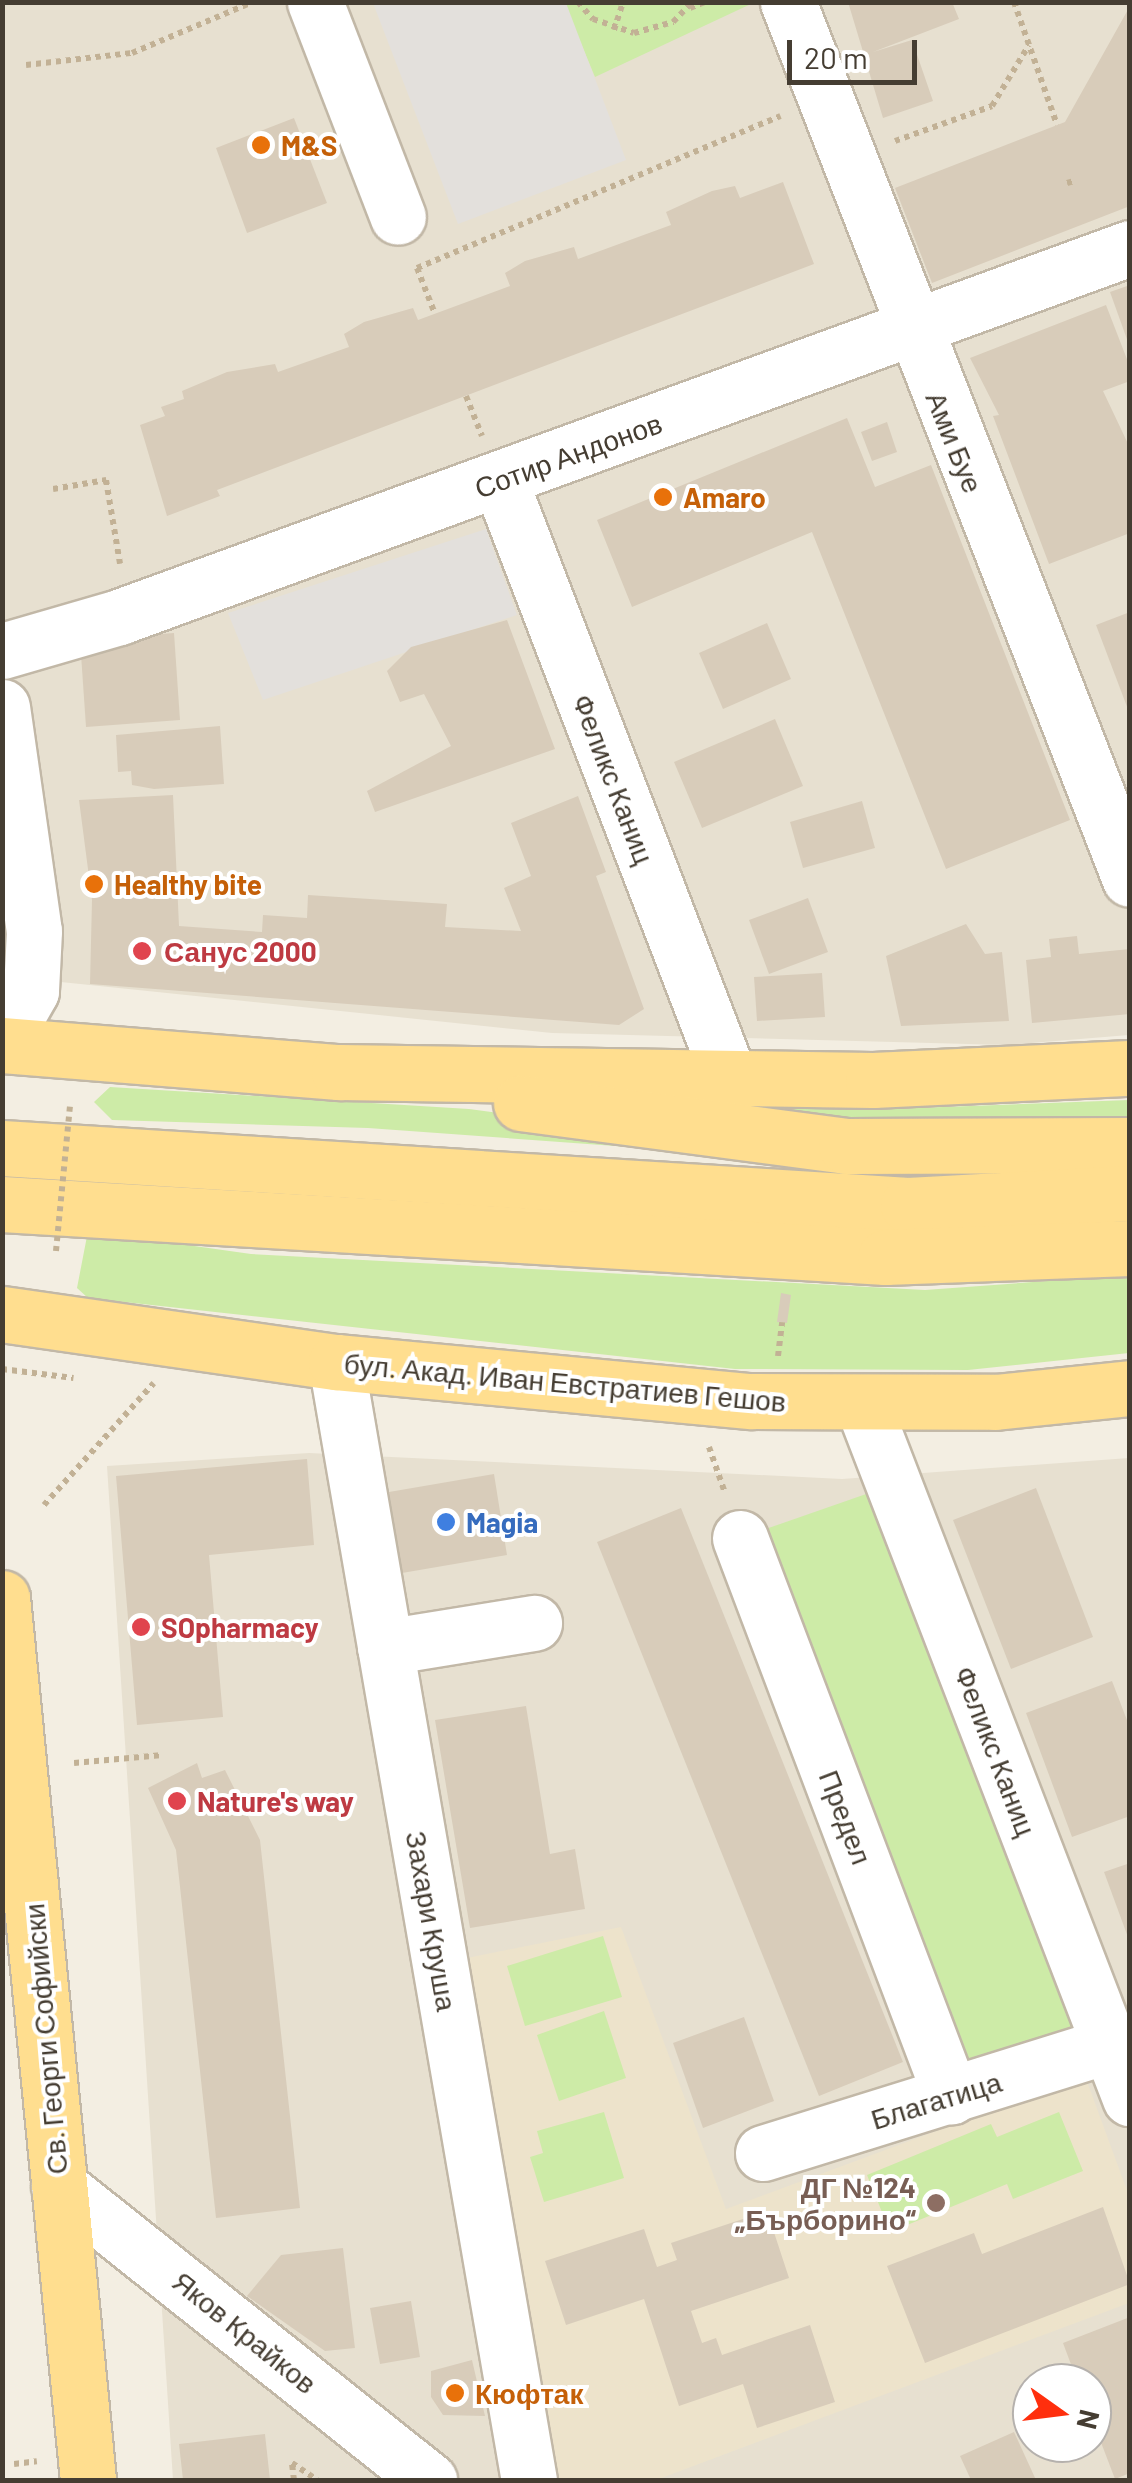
<!DOCTYPE html>
<meta charset="utf-8">
<style>
body{margin:0}
#map{position:relative;width:1132px;height:2483px;overflow:hidden;background:#f3eee2;font-family:Barlow,sans-serif}
div>[style]{position:absolute}
[style*='--x']{left:calc(var(--x)*1px);top:calc(var(--y)*1px);width:calc(var(--w)*1px);rotate:calc(var(--a)*1deg)}
.residential>*{inset:0;background:#e7e0d0}
.education>*{inset:0;background:#ede3cb}
.green>*{inset:0;background:#cdeba7}
.parking>*{inset:0;background:#e3e0dc}
.building>*{inset:0;background:#d8ccba}
.path>*{height:6px;margin-top:-3px;transform-origin:0;background:repeating-linear-gradient(90deg,#c2b195 0 5px,transparent 0 10px)}
.roads{filter:drop-shadow(2px 0 #c2b8a7) drop-shadow(-2px 0 #c2b8a7) drop-shadow(0 2px #c2b8a7) drop-shadow(0 -2px #c2b8a7)}
.minor>*{height:55px;margin:-27.5px;padding:0 27.5px;transform-origin:27.5px;border-radius:27.5px;background:#fff}
.major>*{height:55px;margin:-27.5px;padding:0 27.5px;transform-origin:27.5px;border-radius:27.5px;background:#ffde8f}
.path-bridge>*{height:6px;margin-top:-3px;transform-origin:0;background:repeating-linear-gradient(90deg,#c2b195 0 5px,transparent 0 10px)}
.dots>*{width:28px;height:28px;translate:-50% -50%;box-sizing:border-box;border:5px solid #fff;border-radius:50%}
span{translate:-50% -50%;white-space:nowrap;text-align:center;line-height:1.15;-webkit-text-stroke:8px #fff;paint-order:stroke}
.food-label{font-size:28px;color:#c56008;font-weight:700}
.left{translate:0 -50%;text-align:left}
.street-label{font-size:28px;color:#453d32}
.health-label{font-size:28px;color:#be3a42;font-weight:700}
.shop-label{font-size:28px;color:#366cbe;font-weight:700}
.education-label{font-size:28px;color:#785e54;font-weight:700}
.right{translate:-100% -50%;text-align:right}
.frame{position:absolute;inset:0;border:5px solid #453d32;pointer-events:none}
.north{position:absolute;left:1012px;top:2363px;width:100px;height:100px;box-sizing:border-box;background:#fff;border:2px solid #b5b1ad;border-radius:50%;rotate:104deg;font-size:28px;font-weight:700;line-height:40px;text-align:center;color:#453d32}
.north::after{content:'';display:block;margin:auto;width:35px;height:45px;background:#ff2f0d;clip-path:polygon(50% 0,100% 100%,50% 72%,0 100%)}
.scale{position:absolute;left:787px;top:40px;width:130px;height:45px;box-sizing:border-box;border:5px solid #453d32;border-top:0;padding-left:12px;font-size:30px;line-height:35px;white-space:nowrap;color:#453d32;-webkit-text-stroke:8px #fff;paint-order:stroke}
</style>
<div id="map">
<div class="residential">
<i style="clip-path:polygon(3px 3px,1129px 3px,1129px 1035px,1006px 1045px,552px 1033px,3px 976px)"></i>
<i style="clip-path:polygon(evenodd,309px 1453px,842px 1479px,1129px 1458px,1129px 2480px,173px 2480px,107px 1466px,309px 1453px,1032px 2383px,1092px 2383px,1092px 2443px,1032px 2443px,1032px 2383px)"></i>
</div>
<div class="education">
<i style="clip-path:polygon(621px 1927px,726px 2209px,1085px 2076px,1129px 2196px,1129px 2303px,656px 2480px,554px 2480px,467px 1958px)"></i>
</div>
<div class="green">
<i style="clip-path:polygon(564px 3px,753px 3px,595px 77px)"></i>
<i style="clip-path:polygon(110px 1087px,469px 1109px,761px 1148px,768px 1157px,368px 1128px,112px 1120px,94px 1102px)"></i>
<i style="clip-path:polygon(677px 1100px,888px 1109px,1129px 1100px,1130px 1126px,860px 1123px)"></i>
<i style="clip-path:polygon(88px 1231px,251px 1254px,925px 1290px,1129px 1275px,1129px 1353px,968px 1370px,735px 1369px,88px 1298px,77px 1288px)"></i>
<i style="clip-path:polygon(892px 1485px,1109px 2045px,951px 2096px,740px 1538px)"></i>
<i style="clip-path:polygon(603px 1936px,622px 1997px,525px 2026px,507px 1966px)"></i>
<i style="clip-path:polygon(604px 2011px,626px 2078px,559px 2101px,537px 2035px)"></i>
<i style="clip-path:polygon(604px 2112px,624px 2178px,544px 2202px,530px 2157px,543px 2153px,537px 2131px)"></i>
<i style="clip-path:polygon(1059px 2112px,1083px 2171px,1013px 2199px,1007px 2184px,890px 2232px,867px 2175px,991px 2124px,997px 2137px)"></i>
</div>
<div class="parking">
<i style="clip-path:polygon(373px 3px,566px 3px,626px 160px,458px 224px)"></i>
<i style="clip-path:polygon(486px 529px,517px 615px,263px 700px,228px 613px)"></i>
</div>
<div class="building">
<i style="clip-path:polygon(848px 2px,952px 2px,959px 19px,873px 52px,912px 40px,933px 101px,883px 118px)"></i>
<i style="clip-path:polygon(1130px 6px,1130px 206px,932px 283px,895px 188px,1065px 122px)"></i>
<i style="clip-path:polygon(294px 118px,327px 203px,247px 233px,216px 148px)"></i>
<i style="clip-path:polygon(783px 182px,814px 264px,217px 490px,220px 496px,167px 516px,140px 425px,165px 416px,161px 407px,184px 399px,182px 391px,227px 372px,275px 364px,278px 372px,349px 347px,344px 334px,364px 322px,413px 308px,418px 320px,510px 286px,505px 273px,525px 261px,574px 247px,578px 259px,671px 225px,666px 212px,712px 191px,735px 186px,740px 198px)"></i>
<i style="clip-path:polygon(1130px 285px,1130px 345px,1129px 345px,1110px 292px)"></i>
<i style="clip-path:polygon(1106px 305px,1130px 367px,1130px 381px,1103px 391px,1130px 448px,1130px 533px,1049px 564px,993px 416px,999px 415px,970px 358px)"></i>
<i style="clip-path:polygon(847px 418px,875px 487px,931px 465px,1070px 820px,946px 869px,812px 532px,632px 607px,597px 520px)"></i>
<i style="clip-path:polygon(887px 422px,897px 452px,872px 461px,861px 432px)"></i>
<i style="clip-path:polygon(1130px 612px,1130px 712px,1129px 712px,1096px 625px)"></i>
<i style="clip-path:polygon(507px 620px,555px 749px,375px 812px,367px 791px,451px 746px,424px 694px,400px 702px,387px 671px,411px 647px)"></i>
<i style="clip-path:polygon(767px 623px,791px 679px,723px 709px,699px 653px)"></i>
<i style="clip-path:polygon(174px 633px,180px 720px,86px 727px,80px 640px)"></i>
<i style="clip-path:polygon(775px 719px,803px 786px,702px 828px,674px 762px)"></i>
<i style="clip-path:polygon(220px 726px,224px 784px,154px 789px,132px 785px,131px 771px,118px 772px,116px 735px)"></i>
<i style="clip-path:polygon(173px 795px,179px 926px,262px 932px,263px 915px,307px 918px,308px 895px,447px 904px,445px 927px,521px 931px,504px 888px,531px 876px,511px 823px,578px 796px,606px 872px,596px 876px,644px 1009px,619px 1025px,90px 984px,92px 900px,79px 800px)"></i>
<i style="clip-path:polygon(862px 801px,875px 848px,803px 868px,790px 822px)"></i>
<i style="clip-path:polygon(808px 898px,828px 952px,769px 974px,749px 920px)"></i>
<i style="clip-path:polygon(966px 924px,985px 954px,1002px 952px,1009px 1021px,901px 1026px,886px 956px)"></i>
<i style="clip-path:polygon(1077px 936px,1079px 954px,1130px 949px,1130px 1014px,1032px 1023px,1026px 960px,1051px 957px,1049px 939px)"></i>
<i style="clip-path:polygon(822px 973px,825px 1017px,757px 1021px,754px 977px)"></i>
<i style="clip-path:polygon(781px 1293px,791px 1295px,787px 1323px,777px 1322px)"></i>
<i style="clip-path:polygon(307px 1459px,314px 1545px,209px 1555px,223px 1717px,137px 1725px,116px 1476px)"></i>
<i style="clip-path:polygon(494px 1474px,507px 1555px,402px 1573px,389px 1492px)"></i>
<i style="clip-path:polygon(1036px 1488px,1093px 1637px,1011px 1669px,953px 1520px)"></i>
<i style="clip-path:polygon(681px 1508px,903px 2062px,819px 2096px,597px 1542px)"></i>
<i style="clip-path:polygon(1112px 1681px,1130px 1728px,1130px 1816px,1072px 1837px,1026px 1713px)"></i>
<i style="clip-path:polygon(526px 1706px,550px 1854px,575px 1849px,585px 1909px,470px 1928px,435px 1720px)"></i>
<i style="clip-path:polygon(197px 1763px,202px 1778px,225px 1770px,260px 1840px,300px 2208px,216px 2218px,176px 1850px,148px 1788px)"></i>
<i style="clip-path:polygon(1130px 1863px,1130px 1940px,1129px 1940px,1104px 1872px)"></i>
<i style="clip-path:polygon(744px 2017px,774px 2101px,703px 2128px,673px 2043px)"></i>
<i style="clip-path:polygon(1103px 2207px,1130px 2284px,925px 2363px,887px 2266px,974px 2233px,982px 2254px)"></i>
<i style="clip-path:polygon(767px 2211px,789px 2278px,691px 2311px,702px 2343px,716px 2338px,722px 2355px,810px 2325px,835px 2402px,757px 2428px,743px 2384px,679px 2406px,644px 2299px,566px 2325px,545px 2261px,644px 2229px,657px 2267px,677px 2260px,671px 2243px)"></i>
<i style="clip-path:polygon(343px 2248px,355px 2348px,325px 2351px,247px 2296px,281px 2255px)"></i>
<i style="clip-path:polygon(411px 2301px,420px 2357px,380px 2364px,370px 2308px)"></i>
<i style="clip-path:polygon(1130px 2317px,1130px 2473px,1115px 2479px,1092px 2419px,1092px 2383px,1078px 2383px,1063px 2343px)"></i>
<i style="clip-path:polygon(472px 2360px,485px 2416px,443px 2415px,431px 2397px,431px 2371px)"></i>
<i style="clip-path:polygon(1014px 2432px,1036px 2480px,971px 2480px,960px 2456px)"></i>
<i style="clip-path:polygon(265px 2434px,270px 2480px,183px 2480px,179px 2444px)"></i>
</div>
<div class="path">
<i style="--x:578;--y:2;--w:23;--a:49"></i>
<i style="--x:593;--y:19;--w:43;--a:18.9"></i>
<i style="--x:634;--y:33;--w:41;--a:-15.8"></i>
<i style="--x:673;--y:22;--w:28;--a:-46"></i>
<i style="--x:1014;--y:2;--w:130;--a:70.7"></i>
<i style="--x:690;--y:8;--w:16;--a:-22"></i>
<i style="--x:614;--y:30;--w:29;--a:-72"></i>
<i style="--x:26;--y:65;--w:107;--a:-6.5"></i>
<i style="--x:132;--y:53;--w:131;--a:-22.9"></i>
<i style="--x:895;--y:141;--w:103;--a:-19.8"></i>
<i style="--x:992;--y:106;--w:71;--a:-58.8"></i>
<i style="--x:1067;--y:183;--w:7;--a:-16"></i>
<i style="--x:417;--y:268;--w:394;--a:-22.7"></i>
<i style="--x:417;--y:268;--w:49;--a:68.6"></i>
<i style="--x:466;--y:396;--w:43;--a:68.2"></i>
<i style="--x:53;--y:489;--w:54;--a:-9.6"></i>
<i style="--x:106;--y:480;--w:85;--a:80.5"></i>
<i style="--x:778;--y:1356;--w:34;--a:-83"></i>
<i style="--x:2;--y:1369;--w:72;--a:7.2"></i>
<i style="--x:709;--y:1447;--w:49;--a:70.8"></i>
<i style="--x:44;--y:1505;--w:164;--a:-48"></i>
<i style="--x:74;--y:1763;--w:89;--a:-5.1"></i>
<i style="--x:14;--y:2464;--w:23;--a:-7"></i>
<i style="--x:294;--y:2480;--w:17;--a:-97"></i>
<i style="--x:292;--y:2463;--w:30;--a:34"></i>
</div>
<div class="roads">
<div class="minor">
<i style="--x:315;--y:2;--w:230;--a:68.9"></i>
<i style="--x:788;--y:2;--w:941;--a:68.7"></i>
<i style="--x:500;--y:481;--w:638;--a:68.98"></i>
<i style="--x:2;--y:651;--w:122;--a:-16.2"></i>
<i style="--x:119;--y:617;--w:1076;--a:-20.05"></i>
<i style="--x:2;--y:707;--w:226;--a:81.9"></i>
<i style="--x:34;--y:931;--w:60;--a:92.9"></i>
<i style="--x:31;--y:991;--w:59;--a:119.6"></i>
<i style="--x:336;--y:1362;--w:1135;--a:80.21"></i>
<i style="--x:863;--y:1405;--w:743;--a:68.93"></i>
<i style="--x:740;--y:1538;--w:597;--a:69.29"></i>
<i style="--x:385;--y:1647;--w:151;--a:-9.2"></i>
<i style="--x:763;--y:2153;--w:362;--a:-17.3"></i>
<i style="--x:59;--y:2186;--w:473;--a:38.5"></i>
</div>
<div class="major">
<i style="--x:2;--y:1045;--w:338;--a:4.6"></i>
<i style="--x:339;--y:1072;--w:534;--a:0.86"></i>
<i style="--x:873;--y:1080;--w:257;--a:-2.7"></i>
<i style="--x:521;--y:1103;--w:328;--a:7.5"></i>
<i style="--x:846;--y:1146;--w:284;--a:-0.2"></i>
<i style="--x:2;--y:1148;--w:908;--a:3.6"></i>
<i style="--x:908;--y:1205;--w:222;--a:-3.1"></i>
<i style="--x:2;--y:1204;--w:885;--a:3.43"></i>
<i style="--x:885;--y:1257;--w:245;--a:-2.1"></i>
<i style="--x:2;--y:1314;--w:337;--a:8.2"></i>
<i style="--x:336;--y:1362;--w:418;--a:5.4"></i>
<i style="--x:752;--y:1401;--w:243;--a:0.2"></i>
<i style="--x:995;--y:1402;--w:136;--a:-5.9"></i>
<i style="--x:2;--y:1598;--w:886;--a:84.43"></i>
</div>
</div>
<div class="path-bridge">
<i style="--x:56;--y:1251;--w:146;--a:-84.5"></i>
</div>
<div class="dots">
<i style="left:261px;top:145px;background:#e8710a"></i>
<i style="left:663px;top:497px;background:#e8710a"></i>
<i style="left:94px;top:884px;background:#e8710a"></i>
<i style="left:142px;top:951px;background:#e0444e"></i>
<i style="left:446px;top:1522px;background:#3f7fe0"></i>
<i style="left:141px;top:1627px;background:#e0444e"></i>
<i style="left:177px;top:1801px;background:#e0444e"></i>
<i style="left:936px;top:2203px;background:#8d6e63"></i>
<i style="left:455px;top:2393px;background:#e8710a"></i>
</div>
<div class="food-label">
<span class="left" style="left:281px;top:145px">M&amp;S</span>
<span class="left" style="left:683px;top:497px">Amaro</span>
<span class="left" style="left:114px;top:884px">Healthy bite</span>
<span class="left" style="left:475px;top:2393px">Кюфтак</span>
</div>
<div class="street-label">
<span style="left:955px;top:442px;rotate:68deg">Ами Буе</span>
<span style="left:568px;top:455px;rotate:-20deg">Сотир Андонов</span>
<span style="left:614px;top:779px;rotate:69deg">Феликс Каниц</span>
<span style="left:565px;top:1382px;rotate:5deg">бул. Акад. Иван Евстратиев Гешов</span>
<span style="left:996px;top:1751px;rotate:69deg">Феликс Каниц</span>
<span style="left:846px;top:1817px;rotate:69deg">Предел</span>
<span style="left:432px;top:1921px;rotate:80deg">Захари Круша</span>
<span style="left:45px;top:2039px;rotate:-95deg">Св. Георги Софийски</span>
<span style="left:936px;top:2100px;rotate:-17deg">Благатица</span>
<span style="left:245px;top:2332px;rotate:39deg">Яков Крайков</span>
</div>
<div class="health-label">
<span class="left" style="left:164px;top:951px">Санус 2000</span>
<span class="left" style="left:161px;top:1627px">SOpharmacy</span>
<span class="left" style="left:197px;top:1801px">Nature's way</span>
</div>
<div class="shop-label">
<span class="left" style="left:466px;top:1522px">Magia</span>
</div>
<div class="education-label">
<span class="right" style="left:916px;top:2203px">ДГ №124<br>„Бърборино“</span>
</div>
<div class="frame"></div>
<div class="north">N</div>
<div class="scale">20 m</div>
</div>
